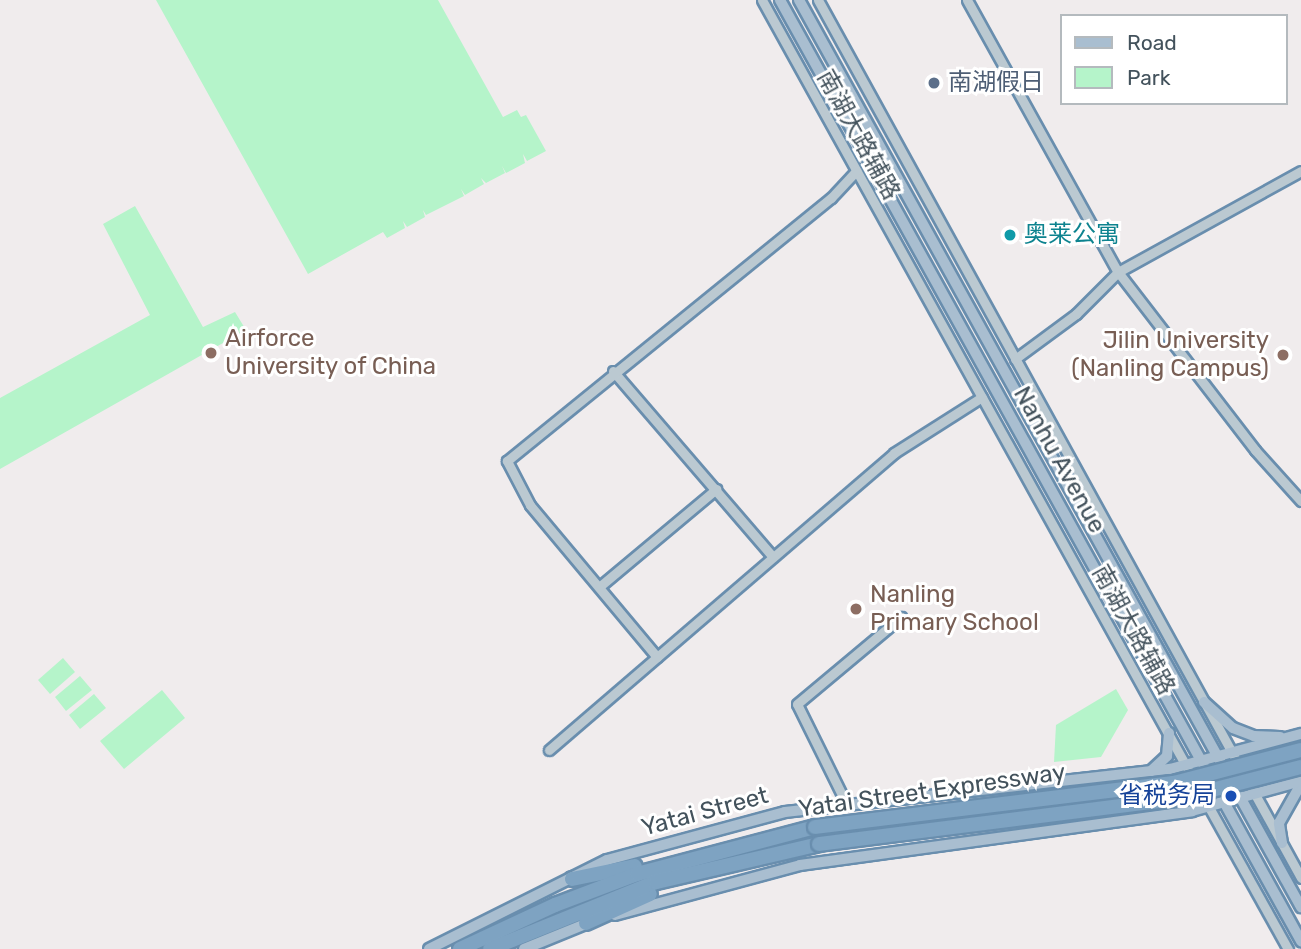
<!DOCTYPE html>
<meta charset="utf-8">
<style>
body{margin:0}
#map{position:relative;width:1301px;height:949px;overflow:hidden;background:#f0eced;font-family:Rubik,"Noto Sans SC",sans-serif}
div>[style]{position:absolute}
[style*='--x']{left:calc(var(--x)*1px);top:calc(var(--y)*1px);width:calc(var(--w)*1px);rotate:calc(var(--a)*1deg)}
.green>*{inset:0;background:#b5f4ca}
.roads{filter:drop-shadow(2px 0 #698eae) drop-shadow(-2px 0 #698eae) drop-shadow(0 2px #698eae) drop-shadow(0 -2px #698eae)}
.minor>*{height:9px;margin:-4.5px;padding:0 4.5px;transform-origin:4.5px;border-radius:4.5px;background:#bbc9d1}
.major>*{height:10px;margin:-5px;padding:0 5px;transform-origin:5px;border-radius:5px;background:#a9bed0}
.highway>*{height:14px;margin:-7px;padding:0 7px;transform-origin:7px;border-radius:7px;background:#7ea3c2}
.bridges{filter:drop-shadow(2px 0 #698eae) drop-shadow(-2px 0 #698eae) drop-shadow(0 2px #698eae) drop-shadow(0 -2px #698eae)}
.highway-bridge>*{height:14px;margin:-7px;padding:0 7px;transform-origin:7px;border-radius:7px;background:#7ea3c2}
.dots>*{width:19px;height:19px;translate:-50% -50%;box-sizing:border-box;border:4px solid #fff;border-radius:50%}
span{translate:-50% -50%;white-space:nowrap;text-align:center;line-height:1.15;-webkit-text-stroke:6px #fff;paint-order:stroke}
.service-label{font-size:24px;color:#4e5e75}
.left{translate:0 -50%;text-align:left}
.street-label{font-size:24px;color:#43525c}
.culture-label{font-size:24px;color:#0d838f}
.education-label{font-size:24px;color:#785e54}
.right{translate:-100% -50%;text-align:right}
.transit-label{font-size:24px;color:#164399}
.legend{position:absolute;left:1060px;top:14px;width:228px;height:91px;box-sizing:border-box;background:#fff;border:2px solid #b4babe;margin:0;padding:9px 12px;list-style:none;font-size:21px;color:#43525c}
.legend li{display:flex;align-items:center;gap:14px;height:35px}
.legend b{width:35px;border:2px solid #b4babe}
</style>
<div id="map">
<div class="green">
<i style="clip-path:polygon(156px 0,438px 0,503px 117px,517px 110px,521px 117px,526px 115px,546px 151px,527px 161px,523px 154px,525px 163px,506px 173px,502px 166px,505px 173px,486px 183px,481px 178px,484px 184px,465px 195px,461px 189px,464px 196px,426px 215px,423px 210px,425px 217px,407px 227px,403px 221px,405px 228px,387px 238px,383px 232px,308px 274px)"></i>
<i style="clip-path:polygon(135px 206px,203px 327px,235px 312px,246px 330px,0 469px,0 398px,150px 315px,103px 224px)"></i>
<i style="clip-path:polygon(63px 658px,75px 672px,50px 694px,38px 680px)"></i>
<i style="clip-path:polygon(80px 676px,92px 690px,66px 711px,55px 697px)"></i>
<i style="clip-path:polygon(1116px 689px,1128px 710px,1101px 757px,1054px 762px,1056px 725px)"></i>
<i style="clip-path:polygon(162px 690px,185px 718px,124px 769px,100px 741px)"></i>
<i style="clip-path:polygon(94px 694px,106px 708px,80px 729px,69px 715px)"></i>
</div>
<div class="roads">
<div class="minor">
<i style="--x:762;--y:0;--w:894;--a:61.03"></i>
<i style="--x:818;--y:0;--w:1002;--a:61.18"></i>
<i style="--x:967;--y:0;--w:311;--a:61"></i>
<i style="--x:1118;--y:272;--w:225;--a:52.4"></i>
<i style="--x:1255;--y:450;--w:69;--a:48"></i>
<i style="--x:1015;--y:359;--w:76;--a:-36.4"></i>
<i style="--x:1076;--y:314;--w:59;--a:-45"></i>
<i style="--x:1118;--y:272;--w:209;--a:-28.9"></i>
<i style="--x:613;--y:371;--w:245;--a:49.3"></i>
<i style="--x:599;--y:587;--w:153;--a:-39.9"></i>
<i style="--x:657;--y:657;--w:198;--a:-129.9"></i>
<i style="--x:530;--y:505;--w:50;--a:-117.6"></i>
<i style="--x:507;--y:461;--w:417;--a:-39.1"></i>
<i style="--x:831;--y:198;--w:37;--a:-47"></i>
<i style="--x:549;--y:750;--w:455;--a:-40.7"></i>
<i style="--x:894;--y:453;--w:104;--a:-32.5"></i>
<i style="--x:1205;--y:800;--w:171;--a:60.9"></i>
<i style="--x:846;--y:803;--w:110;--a:-116.3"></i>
<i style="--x:797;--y:704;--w:136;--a:-39.9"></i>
</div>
<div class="major">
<i style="--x:780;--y:0;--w:1076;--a:61.03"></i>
<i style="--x:799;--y:0;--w:1037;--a:61.04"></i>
<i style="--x:1204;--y:702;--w:39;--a:42"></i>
<i style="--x:1233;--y:728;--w:22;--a:21"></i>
<i style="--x:1254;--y:736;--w:26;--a:2"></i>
<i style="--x:1151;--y:771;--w:22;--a:-43"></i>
<i style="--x:1167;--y:756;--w:23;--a:-85"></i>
<i style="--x:1282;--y:843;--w:20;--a:-99"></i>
<i style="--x:1279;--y:823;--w:45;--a:-60.6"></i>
<i style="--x:615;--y:915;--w:192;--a:-15.1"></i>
<i style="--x:800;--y:865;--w:396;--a:-7.8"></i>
<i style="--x:1192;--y:811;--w:113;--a:-15.4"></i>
<i style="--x:429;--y:949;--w:199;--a:-26.6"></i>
<i style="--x:607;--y:860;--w:184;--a:-15.1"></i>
<i style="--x:785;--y:812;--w:387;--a:-6.4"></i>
<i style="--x:1170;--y:769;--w:136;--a:-15"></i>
<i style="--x:524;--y:949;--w:74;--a:-22.1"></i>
</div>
<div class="highway">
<i style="--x:572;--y:879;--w:64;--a:-11.7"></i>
<i style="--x:586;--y:923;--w:70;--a:-24.4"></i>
<i style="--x:460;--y:949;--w:105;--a:-24.9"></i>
<i style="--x:555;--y:905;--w:88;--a:-20.7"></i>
<i style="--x:637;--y:874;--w:184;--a:-14.8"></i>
<i style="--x:490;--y:949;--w:179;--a:-22"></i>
<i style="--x:656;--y:882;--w:167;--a:-13.1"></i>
</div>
</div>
<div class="bridges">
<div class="highway-bridge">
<i style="--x:815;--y:827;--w:362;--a:-7"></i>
<i style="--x:1174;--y:783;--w:131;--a:-14.6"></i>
<i style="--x:819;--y:844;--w:361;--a:-7.2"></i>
<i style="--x:1177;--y:799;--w:128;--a:-14.5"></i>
</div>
</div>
<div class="dots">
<i style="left:934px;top:83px;background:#5c6f8a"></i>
<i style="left:1010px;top:235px;background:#0f9aa8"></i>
<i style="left:211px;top:353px;background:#8d6e63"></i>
<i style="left:1283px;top:355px;background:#8d6e63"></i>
<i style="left:856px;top:609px;background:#8d6e63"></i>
<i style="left:1231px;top:796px;background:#1a4fb4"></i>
</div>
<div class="service-label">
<span class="left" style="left:948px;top:83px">南湖假日</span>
</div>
<div class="street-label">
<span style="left:858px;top:135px;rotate:61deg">南湖大路辅路</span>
<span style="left:1059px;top:460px;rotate:61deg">Nanhu Avenue</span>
<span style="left:1133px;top:630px;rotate:61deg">南湖大路辅路</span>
<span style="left:932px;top:791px;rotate:-8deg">Yatai Street Expressway</span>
<span style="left:705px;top:812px;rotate:-15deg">Yatai Street</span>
</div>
<div class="culture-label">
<span class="left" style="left:1024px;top:235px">奥莱公寓</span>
</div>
<div class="education-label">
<span class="left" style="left:225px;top:353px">Airforce<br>University of China</span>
<span class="right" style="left:1269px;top:355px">Jilin University<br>(Nanling Campus)</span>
<span class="left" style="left:870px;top:609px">Nanling<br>Primary School</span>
</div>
<div class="transit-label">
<span class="right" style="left:1215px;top:796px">省税务局</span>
</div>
<ul class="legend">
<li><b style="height:9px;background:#a9bed0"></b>Road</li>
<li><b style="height:19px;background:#b5f4ca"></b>Park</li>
</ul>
</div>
